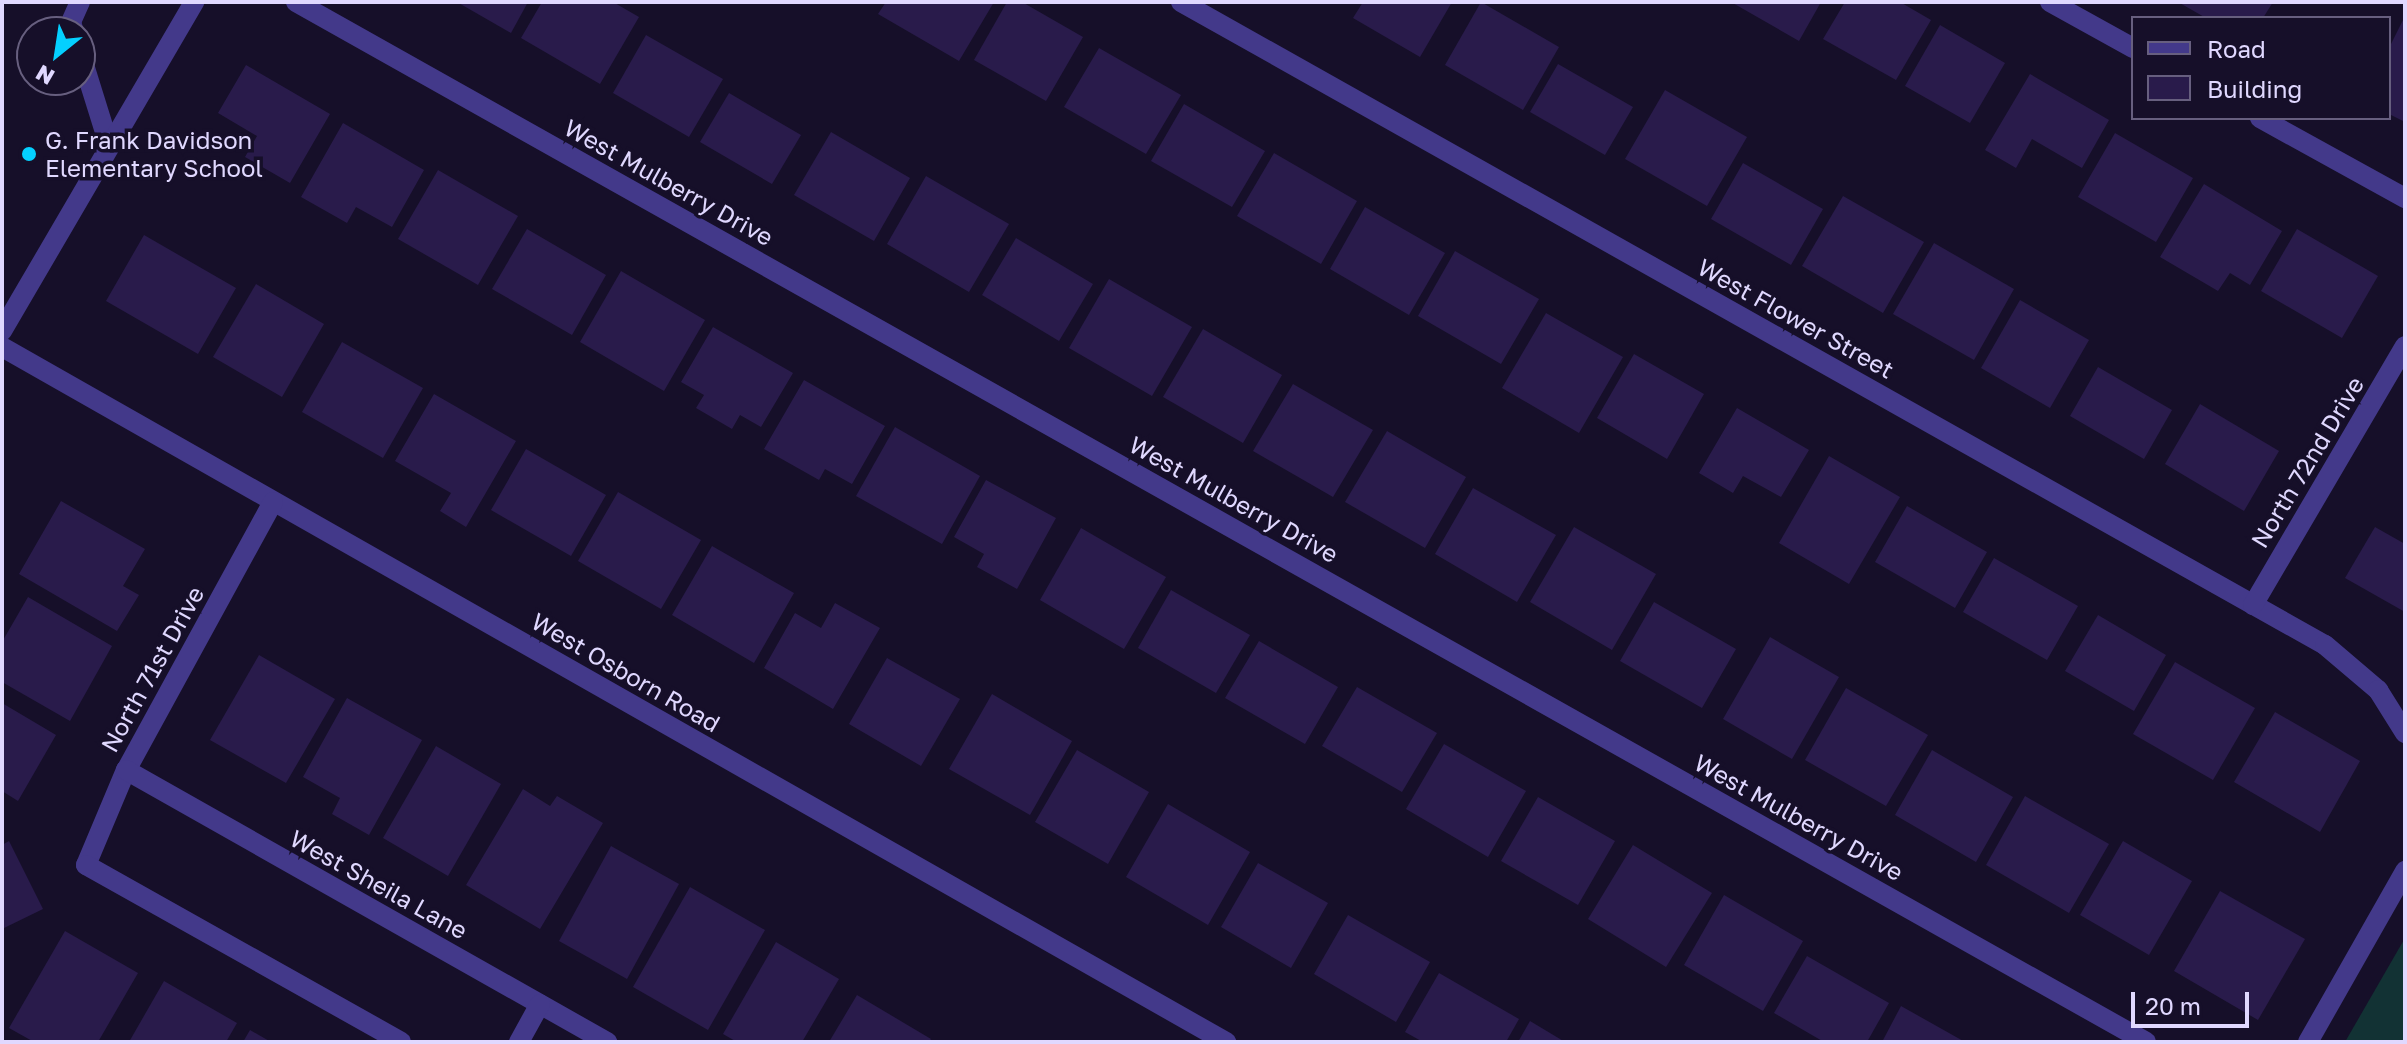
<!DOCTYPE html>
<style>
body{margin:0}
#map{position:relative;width:2407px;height:1044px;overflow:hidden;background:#160f29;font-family:"Golos Text",sans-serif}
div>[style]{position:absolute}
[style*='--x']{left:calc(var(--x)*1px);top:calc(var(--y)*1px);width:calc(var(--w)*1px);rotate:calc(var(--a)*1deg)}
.green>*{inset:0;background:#123234}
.building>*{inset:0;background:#291b4b}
.minor>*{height:20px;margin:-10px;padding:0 10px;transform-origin:10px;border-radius:10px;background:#43398a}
.dots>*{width:22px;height:22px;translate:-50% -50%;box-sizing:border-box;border:4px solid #160f29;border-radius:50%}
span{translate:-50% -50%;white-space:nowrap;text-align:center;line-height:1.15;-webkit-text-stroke:7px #160f29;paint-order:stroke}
.poi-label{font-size:24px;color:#e0d8ff}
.left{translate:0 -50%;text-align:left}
.street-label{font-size:24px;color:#e0d8ff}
.frame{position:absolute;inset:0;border:4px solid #e0d8ff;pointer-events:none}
.legend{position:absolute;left:2131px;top:16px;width:260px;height:104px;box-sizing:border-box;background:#160f29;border:2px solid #675f7f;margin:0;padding:10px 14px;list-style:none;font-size:24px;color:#e0d8ff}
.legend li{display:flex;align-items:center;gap:16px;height:40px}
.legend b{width:40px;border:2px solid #675f7f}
.north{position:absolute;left:16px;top:16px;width:80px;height:80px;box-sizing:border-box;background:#160f29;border:2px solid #675f7f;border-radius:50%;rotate:210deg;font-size:22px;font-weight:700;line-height:32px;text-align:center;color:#e0d8ff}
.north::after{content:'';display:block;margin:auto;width:28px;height:36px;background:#04d0ff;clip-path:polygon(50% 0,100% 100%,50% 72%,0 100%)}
.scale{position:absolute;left:2131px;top:992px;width:118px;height:36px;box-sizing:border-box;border:4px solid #e0d8ff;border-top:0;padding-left:10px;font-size:24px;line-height:28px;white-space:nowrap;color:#e0d8ff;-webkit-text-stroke:6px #160f29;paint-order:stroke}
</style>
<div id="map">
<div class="green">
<i style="clip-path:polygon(2405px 938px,2405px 1042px,2345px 1042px)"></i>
</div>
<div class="building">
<i style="clip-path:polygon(457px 2px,528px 2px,511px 33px)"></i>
<i style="clip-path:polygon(542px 2px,613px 2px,639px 17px,600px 84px,521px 38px)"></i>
<i style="clip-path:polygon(886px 2px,994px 2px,959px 61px,878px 14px)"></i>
<i style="clip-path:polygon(1007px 2px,1022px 2px,1083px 37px,1046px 101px,974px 60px)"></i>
<i style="clip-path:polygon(1363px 2px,1452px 2px,1420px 57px,1353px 18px)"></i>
<i style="clip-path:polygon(1481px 2px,1559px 47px,1523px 110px,1445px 65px)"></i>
<i style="clip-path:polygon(1731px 2px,1821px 2px,1799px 41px)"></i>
<i style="clip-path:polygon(1845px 2px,1900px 2px,1931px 20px,1896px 80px,1823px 39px)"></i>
<i style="clip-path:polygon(2178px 2px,2273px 2px,2263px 18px,2206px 18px)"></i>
<i style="clip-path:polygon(2405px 16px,2405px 122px,2389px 114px,2389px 48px)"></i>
<i style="clip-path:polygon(1940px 25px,2005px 63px,1970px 123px,1905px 86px)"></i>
<i style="clip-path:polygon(646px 35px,723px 79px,689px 137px,613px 93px)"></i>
<i style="clip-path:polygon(1099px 48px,1181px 95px,1146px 154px,1064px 107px)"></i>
<i style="clip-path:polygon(1558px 64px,1633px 107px,1605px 155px,1530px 112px)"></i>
<i style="clip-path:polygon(246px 65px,330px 114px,290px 183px,245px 157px,257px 136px,218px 113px)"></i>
<i style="clip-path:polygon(2030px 74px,2109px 120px,2082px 168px,2032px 139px,2016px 168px,1985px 150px)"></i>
<i style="clip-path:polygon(1665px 90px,1747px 137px,1707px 206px,1625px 159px)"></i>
<i style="clip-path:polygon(729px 93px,801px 135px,772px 184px,700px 142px)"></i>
<i style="clip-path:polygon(1184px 104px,1265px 151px,1232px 207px,1151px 161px)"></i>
<i style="clip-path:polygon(343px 123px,424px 170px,392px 227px,356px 207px,347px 223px,301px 197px)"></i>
<i style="clip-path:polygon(831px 132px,910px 178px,874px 241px,794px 195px)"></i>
<i style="clip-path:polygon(2115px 133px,2193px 178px,2156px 242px,2078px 197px)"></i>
<i style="clip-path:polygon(1274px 153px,1357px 201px,1321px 264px,1237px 216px)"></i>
<i style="clip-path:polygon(1743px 163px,1823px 209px,1791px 265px,1711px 219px)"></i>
<i style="clip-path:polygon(438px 170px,518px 216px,478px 285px,398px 239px)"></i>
<i style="clip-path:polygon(926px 176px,1009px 224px,969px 292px,887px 244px)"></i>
<i style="clip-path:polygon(2204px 184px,2282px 231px,2250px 285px,2230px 273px,2218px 291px,2160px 257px)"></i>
<i style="clip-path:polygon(1843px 196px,1924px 242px,1883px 313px,1802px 266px)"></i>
<i style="clip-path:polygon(1365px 207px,1445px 253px,1409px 315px,1330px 269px)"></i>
<i style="clip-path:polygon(527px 229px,606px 275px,572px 335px,492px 289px)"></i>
<i style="clip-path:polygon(2297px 229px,2378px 276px,2342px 338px,2261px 291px)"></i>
<i style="clip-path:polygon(144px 235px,236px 288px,198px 354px,106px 301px)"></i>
<i style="clip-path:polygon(1016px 238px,1093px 284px,1059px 341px,982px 295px)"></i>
<i style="clip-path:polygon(1934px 243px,2014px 289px,1974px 360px,1893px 314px)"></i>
<i style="clip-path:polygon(1455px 251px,1539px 299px,1501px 364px,1418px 316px)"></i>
<i style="clip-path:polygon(621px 271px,705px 320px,664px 391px,580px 342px)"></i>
<i style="clip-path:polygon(1109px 279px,1192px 327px,1152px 396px,1069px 348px)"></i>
<i style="clip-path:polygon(256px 284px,324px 324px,282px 397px,213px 357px)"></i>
<i style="clip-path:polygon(2020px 300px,2089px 340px,2050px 408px,1981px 368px)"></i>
<i style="clip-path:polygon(1546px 313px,1623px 357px,1579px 433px,1502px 388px)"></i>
<i style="clip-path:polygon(713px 327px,793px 373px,761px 427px,740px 415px,732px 429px,696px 408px,704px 395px,681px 382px)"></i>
<i style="clip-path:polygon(1203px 329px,1282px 375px,1243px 443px,1163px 397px)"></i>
<i style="clip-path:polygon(342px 342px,423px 388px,383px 458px,302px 412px)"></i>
<i style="clip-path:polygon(1634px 354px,1704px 394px,1667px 459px,1597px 418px)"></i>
<i style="clip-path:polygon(2098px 367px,2172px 410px,2144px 459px,2070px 416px)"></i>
<i style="clip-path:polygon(804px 380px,885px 426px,852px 484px,825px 469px,819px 480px,764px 449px)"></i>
<i style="clip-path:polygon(1293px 384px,1373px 430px,1333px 497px,1253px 451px)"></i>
<i style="clip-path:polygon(434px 394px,516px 441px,466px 527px,440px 511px,451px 493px,395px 461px)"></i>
<i style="clip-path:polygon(2200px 404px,2279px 451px,2244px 511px,2165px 464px)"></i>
<i style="clip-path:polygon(1737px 408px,1809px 450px,1781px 497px,1743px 476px,1733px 493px,1699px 473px)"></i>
<i style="clip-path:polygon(895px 427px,980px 476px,942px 544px,856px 496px)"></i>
<i style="clip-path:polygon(1387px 431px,1466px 477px,1425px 548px,1345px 502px)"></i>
<i style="clip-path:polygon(526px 449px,606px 495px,571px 556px,491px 510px)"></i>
<i style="clip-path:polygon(1829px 456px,1900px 497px,1849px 584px,1779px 543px)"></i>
<i style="clip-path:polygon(986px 480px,1056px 518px,1017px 589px,977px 567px,984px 554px,954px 537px)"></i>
<i style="clip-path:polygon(1473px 488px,1556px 535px,1517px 602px,1435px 554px)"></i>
<i style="clip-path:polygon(618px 492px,701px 540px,661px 609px,578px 561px)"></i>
<i style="clip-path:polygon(61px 501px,145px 549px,123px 586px,139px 595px,117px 631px,19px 574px)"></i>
<i style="clip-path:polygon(1907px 506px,1987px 552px,1955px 608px,1875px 562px)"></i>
<i style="clip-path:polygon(1574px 527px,1656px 574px,1612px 650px,1530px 602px)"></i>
<i style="clip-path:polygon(2375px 527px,2405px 544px,2405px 612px,2345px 578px)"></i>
<i style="clip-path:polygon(1081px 528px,1166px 577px,1124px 649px,1040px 600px)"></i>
<i style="clip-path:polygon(712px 546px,794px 593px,754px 663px,672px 615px)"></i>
<i style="clip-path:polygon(1994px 558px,2078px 606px,2047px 660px,1963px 612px)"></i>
<i style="clip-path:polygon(1171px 590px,1250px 635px,1216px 693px,1138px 648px)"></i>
<i style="clip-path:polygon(28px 597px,112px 646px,70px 721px,2px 682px,2px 642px)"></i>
<i style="clip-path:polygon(1654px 602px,1736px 649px,1702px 708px,1620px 661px)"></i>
<i style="clip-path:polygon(835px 603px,880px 628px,833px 709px,764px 668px,795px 613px,821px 628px)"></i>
<i style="clip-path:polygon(2098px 615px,2166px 655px,2134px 711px,2065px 671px)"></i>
<i style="clip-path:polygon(1770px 637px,1839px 677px,1792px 759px,1723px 719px)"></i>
<i style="clip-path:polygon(1259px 641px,1338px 687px,1305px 744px,1225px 698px)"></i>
<i style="clip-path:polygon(259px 655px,335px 699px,286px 783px,210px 740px)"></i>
<i style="clip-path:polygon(887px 658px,960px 699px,921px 766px,849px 724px)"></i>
<i style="clip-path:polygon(2175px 662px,2255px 708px,2213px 780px,2133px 734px)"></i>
<i style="clip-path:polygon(1357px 687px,1437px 733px,1402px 792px,1322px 746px)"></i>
<i style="clip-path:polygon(1846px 688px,1928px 735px,1886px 806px,1805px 760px)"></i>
<i style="clip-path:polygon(992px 694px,1072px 741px,1030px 815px,949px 769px)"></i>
<i style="clip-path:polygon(347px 698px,422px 740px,369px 835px,332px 814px,340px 798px,303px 777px)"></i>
<i style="clip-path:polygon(2px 703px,56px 735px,18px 801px,2px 791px)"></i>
<i style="clip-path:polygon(2275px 712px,2360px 761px,2320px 832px,2234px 782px)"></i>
<i style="clip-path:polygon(1444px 744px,1526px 791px,1488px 857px,1406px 809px)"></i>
<i style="clip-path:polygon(436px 746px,501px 784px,448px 876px,383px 838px)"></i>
<i style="clip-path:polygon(1077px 750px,1149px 792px,1108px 864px,1035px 822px)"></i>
<i style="clip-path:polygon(1932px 750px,2013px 797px,1976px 862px,1895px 815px)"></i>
<i style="clip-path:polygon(523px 789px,550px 806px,557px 796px,603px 823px,540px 929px,466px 885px)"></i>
<i style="clip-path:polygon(2025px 796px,2109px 844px,2069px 913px,1986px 865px)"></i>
<i style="clip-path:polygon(1538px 797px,1615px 841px,1578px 905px,1501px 861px)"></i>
<i style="clip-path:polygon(1168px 804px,1250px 852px,1208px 925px,1126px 877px)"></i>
<i style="clip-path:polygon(9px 841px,43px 909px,2px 929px,2px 845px)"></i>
<i style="clip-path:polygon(2123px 841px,2192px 881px,2149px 955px,2080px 915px)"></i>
<i style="clip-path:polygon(1633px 845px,1712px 893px,1666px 967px,1588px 919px)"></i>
<i style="clip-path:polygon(611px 846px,679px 884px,627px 979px,559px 941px)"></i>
<i style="clip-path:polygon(1258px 863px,1328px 903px,1291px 968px,1221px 927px)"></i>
<i style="clip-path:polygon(690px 887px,765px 930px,708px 1030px,633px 987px)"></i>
<i style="clip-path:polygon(2220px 891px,2305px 939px,2258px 1020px,2174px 971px)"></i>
<i style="clip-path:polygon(1724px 895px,1803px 941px,1763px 1011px,1684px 965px)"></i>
<i style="clip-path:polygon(1348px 915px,1430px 962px,1396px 1022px,1314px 974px)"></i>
<i style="clip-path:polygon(65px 931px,138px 973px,98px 1042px,34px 1042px,9px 1028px)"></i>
<i style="clip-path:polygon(776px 942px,839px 979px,802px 1042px,737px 1042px,723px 1034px)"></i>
<i style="clip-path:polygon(1807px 956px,1889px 1003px,1867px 1042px,1824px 1042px,1774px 1013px)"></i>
<i style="clip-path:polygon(1439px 973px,1519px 1019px,1506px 1042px,1423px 1042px,1405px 1032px)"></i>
<i style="clip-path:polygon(164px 981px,237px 1023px,226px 1042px,129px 1042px)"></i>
<i style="clip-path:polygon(857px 995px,931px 1039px,929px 1042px,829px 1042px)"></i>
<i style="clip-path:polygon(1901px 1006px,1965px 1042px,1882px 1042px)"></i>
<i style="clip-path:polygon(1530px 1021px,1565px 1042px,1518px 1042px)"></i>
<i style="clip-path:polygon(250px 1030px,271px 1042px,243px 1042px)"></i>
</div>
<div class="minor">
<i style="--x:296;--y:2;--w:2122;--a:29.34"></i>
<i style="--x:1181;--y:2;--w:1312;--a:29.34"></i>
<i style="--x:2325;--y:645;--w:70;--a:40.3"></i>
<i style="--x:2378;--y:690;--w:51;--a:57.9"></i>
<i style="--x:2050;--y:2;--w:95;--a:29"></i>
<i style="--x:74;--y:32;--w:10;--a:-107"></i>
<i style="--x:71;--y:22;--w:22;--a:-66"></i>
<i style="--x:80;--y:52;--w:97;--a:72.7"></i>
<i style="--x:2260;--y:118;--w:166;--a:28.9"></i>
<i style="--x:2;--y:331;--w:381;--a:-59.7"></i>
<i style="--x:2;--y:347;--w:1408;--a:29.59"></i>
<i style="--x:273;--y:502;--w:306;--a:118.7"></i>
<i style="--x:126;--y:770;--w:103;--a:112.8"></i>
<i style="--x:86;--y:865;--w:361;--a:29.3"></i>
<i style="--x:2253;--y:605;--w:300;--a:-59.6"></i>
<i style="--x:126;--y:770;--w:553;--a:29.49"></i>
<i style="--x:519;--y:1042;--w:43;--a:-61.1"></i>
<i style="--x:2308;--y:1042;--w:197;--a:-60.4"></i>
</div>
<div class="dots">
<i style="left:29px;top:154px;background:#04d0ff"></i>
</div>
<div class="poi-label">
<span class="left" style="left:45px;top:154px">G. Frank Davidson<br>Elementary School</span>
</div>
<div class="street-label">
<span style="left:669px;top:182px;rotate:29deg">West Mulberry Drive</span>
<span style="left:1796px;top:318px;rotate:29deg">West Flower Street</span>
<span style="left:2307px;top:462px;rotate:-59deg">North 72nd Drive</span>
<span style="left:1234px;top:499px;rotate:29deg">West Mulberry Drive</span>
<span style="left:152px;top:669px;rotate:-61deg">North 71st Drive</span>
<span style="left:626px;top:672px;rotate:30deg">West Osborn Road</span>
<span style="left:1799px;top:817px;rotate:29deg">West Mulberry Drive</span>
<span style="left:379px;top:884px;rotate:29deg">West Sheila Lane</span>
</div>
<div class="frame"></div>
<ul class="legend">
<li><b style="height:10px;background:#43398a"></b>Road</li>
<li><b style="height:22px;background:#291b4b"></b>Building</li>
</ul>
<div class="north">N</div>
<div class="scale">20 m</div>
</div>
